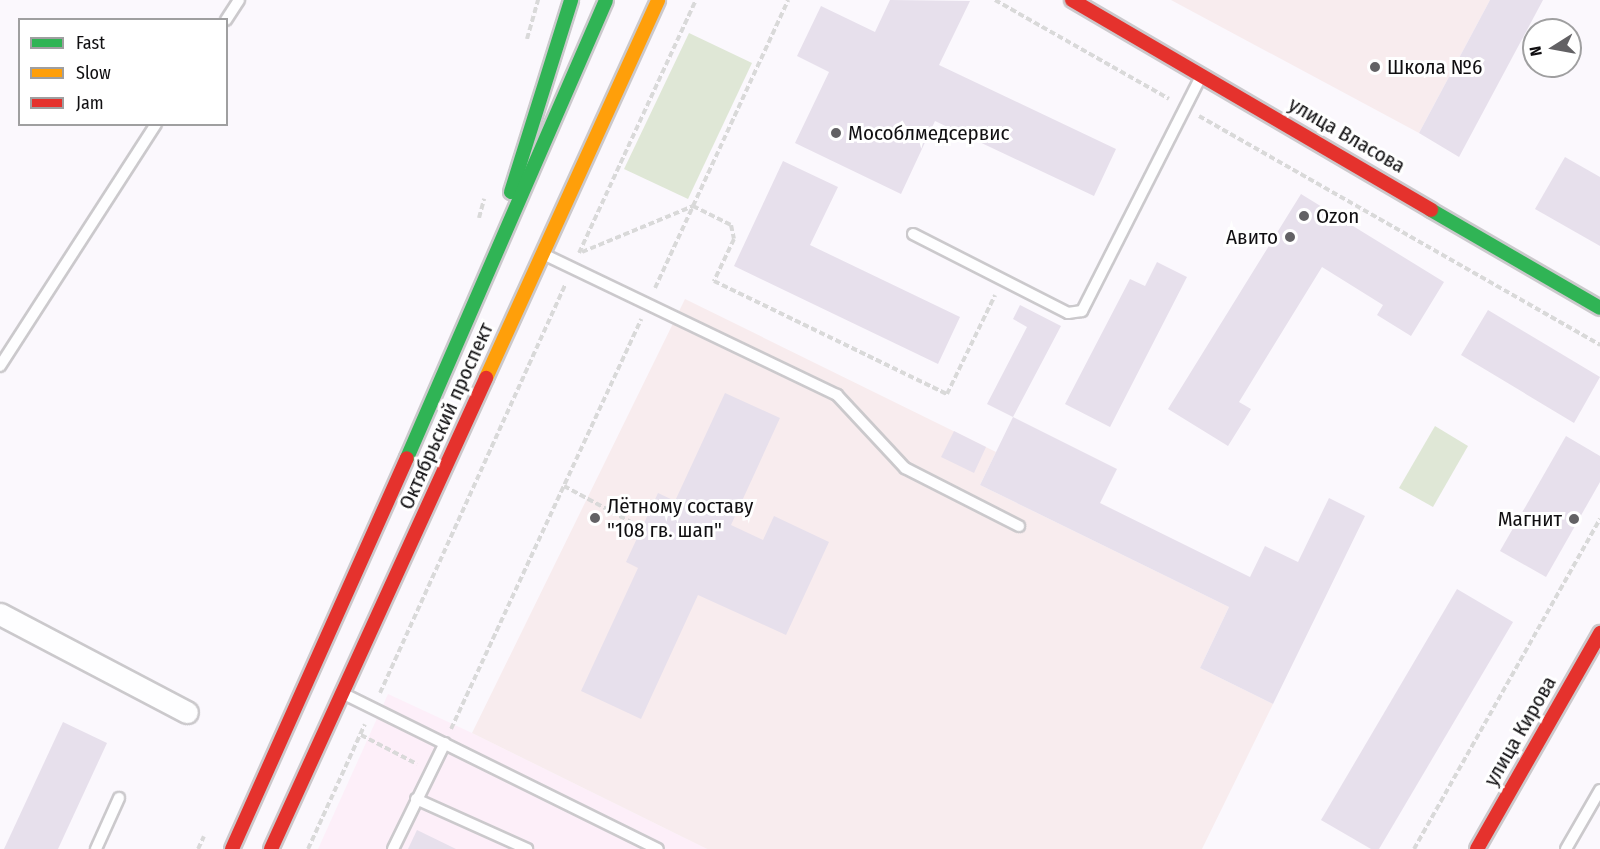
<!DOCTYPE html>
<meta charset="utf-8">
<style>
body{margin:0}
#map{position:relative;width:1600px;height:849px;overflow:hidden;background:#fbf8fd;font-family:"Fira Sans Condensed",sans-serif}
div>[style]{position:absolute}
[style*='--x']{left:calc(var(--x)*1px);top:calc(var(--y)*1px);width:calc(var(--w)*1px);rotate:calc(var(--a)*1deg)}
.commercial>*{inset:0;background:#fdeff9}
.education>*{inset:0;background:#f8ecee}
.green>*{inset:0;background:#dfe7d6}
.building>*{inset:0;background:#e7e0ec}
.path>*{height:4px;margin-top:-2px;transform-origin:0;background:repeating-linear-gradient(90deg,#d9d9d9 0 6px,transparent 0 9px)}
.roads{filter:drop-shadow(2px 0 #cbc9cc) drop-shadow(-2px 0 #cbc9cc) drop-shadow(0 2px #cbc9cc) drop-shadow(0 -2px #cbc9cc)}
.lane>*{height:10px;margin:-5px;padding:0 5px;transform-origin:5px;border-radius:5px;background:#fefeff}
.street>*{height:21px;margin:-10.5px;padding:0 10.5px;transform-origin:10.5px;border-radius:10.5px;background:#fefeff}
.fast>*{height:14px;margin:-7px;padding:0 7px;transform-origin:7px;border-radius:7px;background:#30b455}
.slow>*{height:14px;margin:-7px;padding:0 7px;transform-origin:7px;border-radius:7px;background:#ff9f0a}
.jam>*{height:14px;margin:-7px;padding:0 7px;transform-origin:7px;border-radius:7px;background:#e5322d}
.dots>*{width:16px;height:16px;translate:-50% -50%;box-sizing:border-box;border:3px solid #fff;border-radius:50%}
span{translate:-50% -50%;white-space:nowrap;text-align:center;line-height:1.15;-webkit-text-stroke:6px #fff;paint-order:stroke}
.poi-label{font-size:21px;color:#100f11}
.left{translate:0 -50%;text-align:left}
.right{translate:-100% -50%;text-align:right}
.street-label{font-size:21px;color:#100f11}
.legend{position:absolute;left:18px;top:18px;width:210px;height:108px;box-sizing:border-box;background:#fff;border:2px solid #9f9fa0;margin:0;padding:8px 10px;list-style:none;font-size:18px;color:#100f11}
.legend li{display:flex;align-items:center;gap:12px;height:30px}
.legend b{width:30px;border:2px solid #9f9fa0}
.north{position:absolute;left:1522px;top:18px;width:60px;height:60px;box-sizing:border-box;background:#fff;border:2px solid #9f9fa0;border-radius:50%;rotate:259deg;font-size:16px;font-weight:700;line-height:24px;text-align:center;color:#100f11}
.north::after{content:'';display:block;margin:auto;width:21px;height:27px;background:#626164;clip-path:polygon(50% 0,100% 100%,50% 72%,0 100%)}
</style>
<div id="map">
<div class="commercial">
<i style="clip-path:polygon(388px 694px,472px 733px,707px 849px,318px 849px)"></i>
</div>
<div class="education">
<i style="clip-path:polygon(1171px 0,1490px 0,1419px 133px)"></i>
<i style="clip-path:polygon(685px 299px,996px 452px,980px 485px,1229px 607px,1200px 668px,1273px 704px,1202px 849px,707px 849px,472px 733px)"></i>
</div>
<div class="green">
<i style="clip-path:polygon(689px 33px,752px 63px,688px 199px,624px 169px)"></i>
<i style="clip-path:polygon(1435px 426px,1468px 446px,1433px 507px,1399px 488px)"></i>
</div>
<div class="building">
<i style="clip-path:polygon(890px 0,970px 1px,939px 65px,1116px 149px,1094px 196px,935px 121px,901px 194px,795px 143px,829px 72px,797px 56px,821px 6px,875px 32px)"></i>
<i style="clip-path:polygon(1490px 0,1543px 0,1459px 157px,1419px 133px)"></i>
<i style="clip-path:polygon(1565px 157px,1600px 177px,1600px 246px,1535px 209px)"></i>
<i style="clip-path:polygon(783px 161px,838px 187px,810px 245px,960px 317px,938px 364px,734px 266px)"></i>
<i style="clip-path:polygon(1301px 194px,1444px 282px,1411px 336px,1377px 315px,1383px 305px,1322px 267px,1239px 402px,1251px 409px,1228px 446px,1168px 409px)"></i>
<i style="clip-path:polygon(1157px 262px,1187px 277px,1110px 427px,1065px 404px,1130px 279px,1145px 286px)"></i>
<i style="clip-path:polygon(1020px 305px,1061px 326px,1013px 417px,987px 404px,1027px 327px,1013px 319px)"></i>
<i style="clip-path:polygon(1488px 310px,1600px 377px,1574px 423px,1461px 355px)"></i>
<i style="clip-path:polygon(725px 393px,780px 418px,731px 525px,763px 540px,774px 516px,829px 542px,786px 635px,698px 595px,641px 719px,581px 691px,638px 568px,626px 562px,658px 493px,675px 501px)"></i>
<i style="clip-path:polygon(1013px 417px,1117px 469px,1100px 503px,1250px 577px,1265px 546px,1298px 562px,1329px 498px,1365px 516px,1273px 704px,1200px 668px,1229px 607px,980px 485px)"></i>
<i style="clip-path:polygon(954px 431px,986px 447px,974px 473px,941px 457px)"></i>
<i style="clip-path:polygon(1566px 436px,1600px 456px,1600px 482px,1546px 577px,1500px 551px)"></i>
<i style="clip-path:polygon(1457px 589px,1513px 622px,1379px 849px,1371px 849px,1321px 820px)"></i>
<i style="clip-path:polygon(63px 722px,107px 743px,58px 849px,4px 849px)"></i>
<i style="clip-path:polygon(417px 830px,456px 849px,408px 849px)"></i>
</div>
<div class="path">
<i style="--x:995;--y:0;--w:200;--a:29.6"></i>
<i style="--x:527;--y:39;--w:41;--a:-74.2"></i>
<i style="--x:1199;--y:116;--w:462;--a:29.7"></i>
<i style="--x:479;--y:218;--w:20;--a:-75"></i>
<i style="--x:582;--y:252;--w:120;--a:-22.5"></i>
<i style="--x:693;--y:206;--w:227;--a:-65.2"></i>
<i style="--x:579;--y:253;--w:279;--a:-65.2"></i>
<i style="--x:655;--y:288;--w:90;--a:-65.1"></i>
<i style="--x:693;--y:206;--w:42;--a:26.6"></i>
<i style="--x:731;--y:225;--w:14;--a:78"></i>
<i style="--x:734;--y:239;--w:47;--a:115.5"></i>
<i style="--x:714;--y:281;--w:259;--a:25.9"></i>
<i style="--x:947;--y:394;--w:110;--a:-64.1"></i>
<i style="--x:564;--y:486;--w:89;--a:28.3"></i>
<i style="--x:380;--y:693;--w:448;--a:-65.6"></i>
<i style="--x:451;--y:729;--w:452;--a:-65.1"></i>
<i style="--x:361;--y:735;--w:63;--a:27.4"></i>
<i style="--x:198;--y:849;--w:14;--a:-65"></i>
<i style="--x:308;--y:849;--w:137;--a:-65.5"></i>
<i style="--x:1414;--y:849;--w:379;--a:-60.6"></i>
</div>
<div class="roads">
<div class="lane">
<i style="--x:226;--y:20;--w:24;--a:-57"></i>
<i style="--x:913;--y:234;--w:174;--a:27"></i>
<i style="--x:1068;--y:313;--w:14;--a:-8"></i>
<i style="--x:1082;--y:311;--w:261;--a:-63.1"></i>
<i style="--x:545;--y:255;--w:324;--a:25.6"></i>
<i style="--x:837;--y:395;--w:100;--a:47"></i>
<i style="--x:905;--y:468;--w:128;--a:27"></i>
<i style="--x:0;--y:366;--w:288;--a:-57.2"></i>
<i style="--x:344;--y:694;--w:350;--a:26.3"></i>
<i style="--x:416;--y:799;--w:122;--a:24.2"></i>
<i style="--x:96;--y:849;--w:56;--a:-65.7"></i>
<i style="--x:393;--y:849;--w:118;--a:-63.9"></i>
<i style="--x:1566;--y:849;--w:68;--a:-60"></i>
</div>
<div class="street">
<i style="--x:0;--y:614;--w:211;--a:27.7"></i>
</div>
<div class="fast">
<i style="--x:511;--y:192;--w:201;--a:-72.6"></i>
<i style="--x:1431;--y:210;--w:195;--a:30.1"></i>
<i style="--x:407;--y:458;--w:499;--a:-66.5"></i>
</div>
<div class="slow">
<i style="--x:486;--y:378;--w:415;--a:-65.5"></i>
</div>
<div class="jam">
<i style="--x:1072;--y:0;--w:416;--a:30.3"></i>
<i style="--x:232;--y:849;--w:428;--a:-65.9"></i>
<i style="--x:271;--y:849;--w:518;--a:-65.46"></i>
<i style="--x:1477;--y:849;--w:249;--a:-60.3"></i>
</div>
</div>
<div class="dots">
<i style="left:1375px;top:67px;background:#626164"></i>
<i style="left:836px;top:133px;background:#626164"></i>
<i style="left:1304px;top:216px;background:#626164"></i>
<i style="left:1290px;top:237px;background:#626164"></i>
<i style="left:595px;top:518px;background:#626164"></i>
<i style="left:1574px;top:519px;background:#626164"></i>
</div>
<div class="poi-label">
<span class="left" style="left:1387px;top:67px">Школа №6</span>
<span class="left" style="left:848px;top:133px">Мособлмедсервис</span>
<span class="left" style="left:1316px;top:216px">Ozon</span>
<span class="right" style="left:1278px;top:237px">Авито</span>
<span class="left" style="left:607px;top:518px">Лётному составу<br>"108 гв. шап"</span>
<span class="right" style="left:1562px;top:519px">Магнит</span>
</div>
<div class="street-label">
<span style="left:1347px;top:135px;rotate:30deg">улица Власова</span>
<span style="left:446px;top:416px;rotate:-66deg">Октябрьский проспект</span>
<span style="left:1520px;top:731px;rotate:-60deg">улица Кирова</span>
</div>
<ul class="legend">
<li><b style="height:8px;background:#30b455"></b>Fast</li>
<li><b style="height:8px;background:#ff9f0a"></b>Slow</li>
<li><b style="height:8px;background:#e5322d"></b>Jam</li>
</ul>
<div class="north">N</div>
</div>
